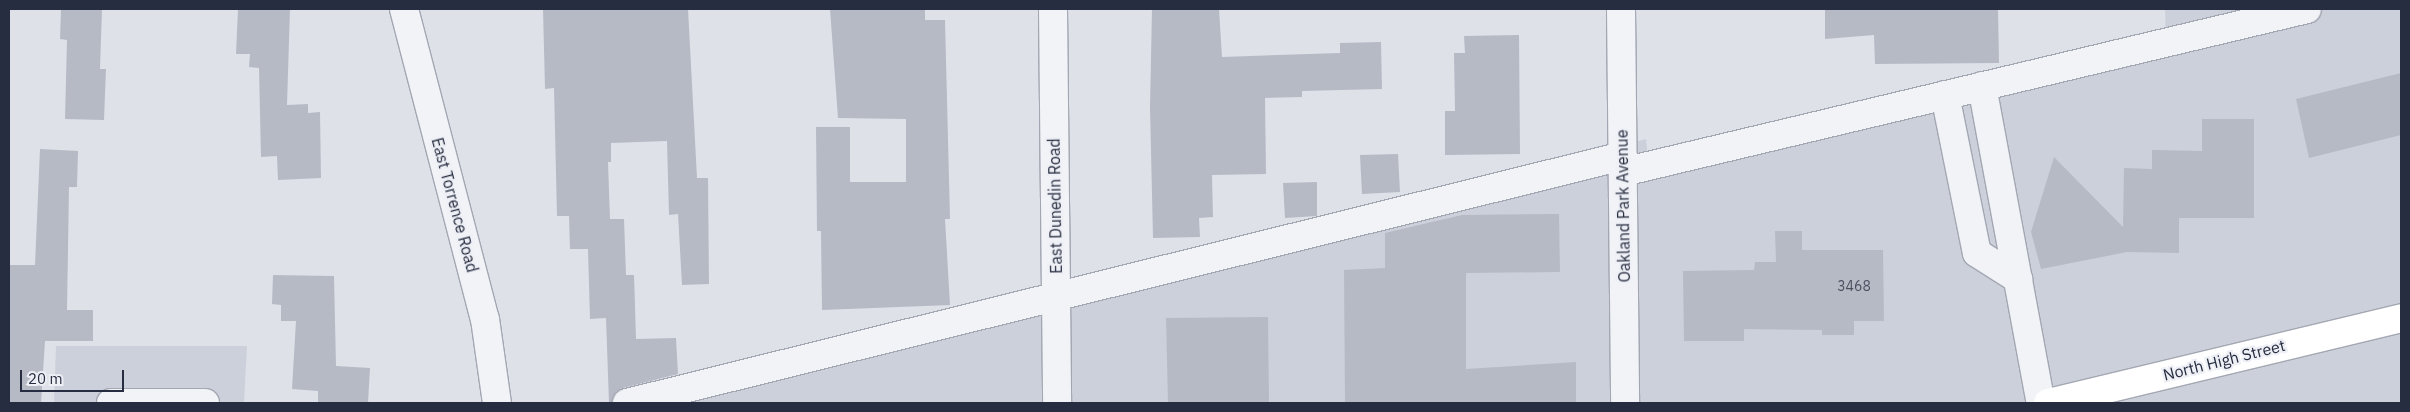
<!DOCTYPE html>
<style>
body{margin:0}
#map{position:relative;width:2410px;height:412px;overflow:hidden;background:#dee1e8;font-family:"IBM Plex Sans",sans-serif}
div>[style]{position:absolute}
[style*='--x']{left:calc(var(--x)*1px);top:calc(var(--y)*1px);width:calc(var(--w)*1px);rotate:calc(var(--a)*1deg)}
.built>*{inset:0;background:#ccd0da}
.building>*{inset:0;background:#b6bac5}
.roads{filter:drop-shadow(1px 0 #a3a7b2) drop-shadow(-1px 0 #a3a7b2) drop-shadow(0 1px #a3a7b2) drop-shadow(0 -1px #a3a7b2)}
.minor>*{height:28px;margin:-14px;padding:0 14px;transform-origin:14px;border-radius:14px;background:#f1f3f7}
.major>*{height:28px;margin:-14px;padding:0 14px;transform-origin:14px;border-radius:14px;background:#fff}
span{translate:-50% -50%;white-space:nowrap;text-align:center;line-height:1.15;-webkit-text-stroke:4.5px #eef0f6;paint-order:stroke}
.number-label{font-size:14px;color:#4b5061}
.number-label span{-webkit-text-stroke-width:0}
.street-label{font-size:16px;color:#272d40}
.frame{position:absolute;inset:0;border:10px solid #272d40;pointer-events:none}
.scale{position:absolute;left:20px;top:370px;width:104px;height:22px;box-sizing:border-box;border:2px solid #272d40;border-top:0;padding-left:6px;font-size:15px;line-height:18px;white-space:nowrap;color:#272d40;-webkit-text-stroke:4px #eef0f6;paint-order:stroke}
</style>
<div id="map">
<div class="built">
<i style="clip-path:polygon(2165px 9px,2401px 9px,2401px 403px,624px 403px,1049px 300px,1646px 139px,1648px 159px,2166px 40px)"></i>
<i style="clip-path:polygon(56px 346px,247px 346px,244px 403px,54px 403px)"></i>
</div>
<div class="building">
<i style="clip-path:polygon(61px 9px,102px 9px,100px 69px,106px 69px,104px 120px,65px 119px,67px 40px,60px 39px)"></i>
<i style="clip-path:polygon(238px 9px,290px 9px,287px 105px,308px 104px,308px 113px,320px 112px,321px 178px,278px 180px,277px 156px,261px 157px,259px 68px,249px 67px,250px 54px,236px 54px)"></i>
<i style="clip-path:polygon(543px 9px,688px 9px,697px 178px,708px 178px,709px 284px,682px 285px,678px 214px,669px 215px,667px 141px,611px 143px,611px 162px,608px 162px,610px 219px,624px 219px,626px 275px,634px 275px,636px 339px,676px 338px,678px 374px,623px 388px,616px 392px,612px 403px,609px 403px,606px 318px,590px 319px,588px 249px,570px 249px,569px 216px,557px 216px,554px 88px,545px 89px)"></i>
<i style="clip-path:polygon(830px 9px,925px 9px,925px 20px,945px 20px,950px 219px,945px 219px,950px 305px,822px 310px,821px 231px,817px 231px,816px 127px,850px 127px,850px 182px,906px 182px,906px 119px,838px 118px)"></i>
<i style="clip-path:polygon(1152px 9px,1219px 9px,1222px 57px,1340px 53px,1340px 43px,1381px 42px,1382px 89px,1302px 91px,1302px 97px,1265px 98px,1266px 174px,1212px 175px,1213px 217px,1199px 218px,1200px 237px,1153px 238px,1150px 107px)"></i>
<i style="clip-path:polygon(1825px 9px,1998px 9px,1999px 63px,1875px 64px,1874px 35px,1825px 39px)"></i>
<i style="clip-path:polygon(1519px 35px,1520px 154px,1445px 155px,1445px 111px,1455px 111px,1454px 53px,1465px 53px,1464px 36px)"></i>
<i style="clip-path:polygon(2401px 73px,2401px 135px,2309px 158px,2296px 99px)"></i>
<i style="clip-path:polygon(2202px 119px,2254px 119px,2254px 218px,2179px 218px,2179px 253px,2127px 252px,2041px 269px,2031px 232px,2054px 157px,2123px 227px,2124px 168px,2152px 169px,2152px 150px,2202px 151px)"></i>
<i style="clip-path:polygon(40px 149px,78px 151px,77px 187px,69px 187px,67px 310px,93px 310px,93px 341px,45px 341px,41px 403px,10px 402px,9px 265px,35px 265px)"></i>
<i style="clip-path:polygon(1398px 154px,1400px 192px,1362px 194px,1360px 155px)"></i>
<i style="clip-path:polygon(1317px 182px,1317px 216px,1285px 218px,1283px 183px)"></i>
<i style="clip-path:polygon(1559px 214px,1560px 272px,1466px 273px,1466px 369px,1576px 362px,1576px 403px,1345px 403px,1344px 270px,1385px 268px,1385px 233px,1462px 215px)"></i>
<i style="clip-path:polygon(1775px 231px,1802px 231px,1802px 250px,1883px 250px,1884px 321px,1854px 321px,1854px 335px,1822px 335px,1822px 330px,1744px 329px,1744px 341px,1684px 341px,1683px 271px,1754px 270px,1755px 262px,1776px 262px)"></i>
<i style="clip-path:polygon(273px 275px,334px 276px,336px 366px,370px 368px,368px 403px,318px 403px,318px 391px,292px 389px,296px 321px,281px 321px,281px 305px,272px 304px)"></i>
<i style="clip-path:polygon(1268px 317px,1269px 403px,1168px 403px,1166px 318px)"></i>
</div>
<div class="roads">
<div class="minor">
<i style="--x:404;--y:9;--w:320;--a:75.4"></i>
<i style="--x:485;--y:319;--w:85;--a:81.9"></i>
<i style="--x:1053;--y:9;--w:394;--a:89.4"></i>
<i style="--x:1621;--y:9;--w:394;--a:89.4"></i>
<i style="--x:1982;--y:86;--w:322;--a:79.5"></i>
<i style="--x:1945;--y:95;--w:161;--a:78.6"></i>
<i style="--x:1977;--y:253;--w:49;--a:32.4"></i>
<i style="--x:1623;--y:172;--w:703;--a:-13.4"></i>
<i style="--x:111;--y:403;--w:94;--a:0"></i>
<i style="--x:627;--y:403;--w:1026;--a:-13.93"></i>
</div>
<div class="major">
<i style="--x:2048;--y:403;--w:363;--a:-13.5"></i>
</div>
</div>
<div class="number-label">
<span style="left:1854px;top:286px">3468</span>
</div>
<div class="street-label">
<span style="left:455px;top:205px;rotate:75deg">East Torrence Road</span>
<span style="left:1055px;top:206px;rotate:-91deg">East Dunedin Road</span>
<span style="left:1623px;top:206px;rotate:-91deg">Oakland Park Avenue</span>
<span style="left:2224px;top:360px;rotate:-14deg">North High Street</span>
</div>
<div class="frame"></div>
<div class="scale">20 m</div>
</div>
